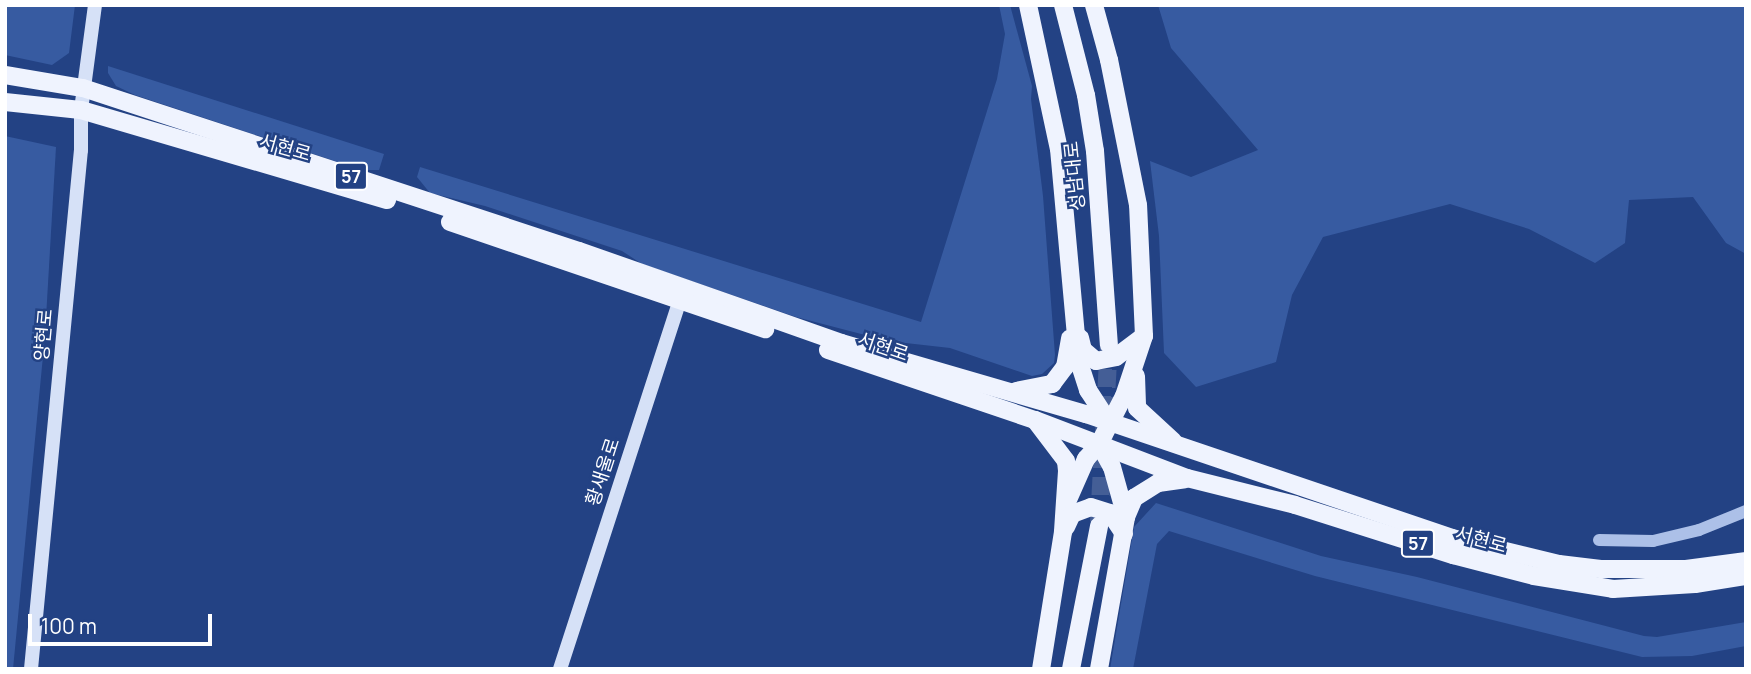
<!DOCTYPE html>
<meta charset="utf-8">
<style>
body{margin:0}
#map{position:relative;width:1751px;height:674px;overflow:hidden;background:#234284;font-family:Manrope,"Noto Sans KR",sans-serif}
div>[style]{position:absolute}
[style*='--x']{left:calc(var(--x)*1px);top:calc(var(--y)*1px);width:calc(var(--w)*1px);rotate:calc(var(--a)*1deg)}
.green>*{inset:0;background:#375ba1}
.primary-tunnel>*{height:18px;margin-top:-9px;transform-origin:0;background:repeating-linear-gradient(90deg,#445e96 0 18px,transparent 0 27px)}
.tertiary>*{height:12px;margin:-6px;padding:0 6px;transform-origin:6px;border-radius:6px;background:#acc0e8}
.secondary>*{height:14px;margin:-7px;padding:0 7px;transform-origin:7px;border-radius:7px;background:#d6e1f7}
.primary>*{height:18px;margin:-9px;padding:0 9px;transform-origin:9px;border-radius:9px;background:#eff3fe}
span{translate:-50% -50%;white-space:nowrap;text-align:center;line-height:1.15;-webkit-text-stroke:5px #234284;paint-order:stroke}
.shield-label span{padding:2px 5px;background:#234284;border:2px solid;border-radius:5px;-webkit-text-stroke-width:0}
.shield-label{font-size:18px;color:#fff;font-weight:700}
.street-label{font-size:19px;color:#fff}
.frame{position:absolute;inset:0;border:7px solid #fff;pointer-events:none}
.scale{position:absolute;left:28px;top:614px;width:184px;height:32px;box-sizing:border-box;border:4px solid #fff;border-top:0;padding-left:9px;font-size:21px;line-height:24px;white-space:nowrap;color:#fff;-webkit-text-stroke:5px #234284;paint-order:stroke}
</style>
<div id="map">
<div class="green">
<i style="clip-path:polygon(5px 5px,75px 5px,69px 53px,52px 65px,5px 55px)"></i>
<i style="clip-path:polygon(999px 5px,1010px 5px,1032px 86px,1031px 99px,1043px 196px,1055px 355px,1054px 363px,1042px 374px,1032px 376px,950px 348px,888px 341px,796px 317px,642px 264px,622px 251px,485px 206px,430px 193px,417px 177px,420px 167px,921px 322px,997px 79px,1005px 34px)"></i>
<i style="clip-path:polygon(1158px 5px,1746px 5px,1746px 254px,1726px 243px,1693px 197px,1629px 200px,1625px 243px,1595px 263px,1529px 229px,1450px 204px,1323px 237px,1292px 295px,1276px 362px,1196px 387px,1164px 353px,1159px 236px,1150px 161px,1191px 177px,1258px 150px,1171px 48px)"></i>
<i style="clip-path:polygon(108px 66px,384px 154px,379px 170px,362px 170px,135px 95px,116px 86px,108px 73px)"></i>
<i style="clip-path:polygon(5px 136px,56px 147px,45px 335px,13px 669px,5px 669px)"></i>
<i style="clip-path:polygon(1156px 503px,1321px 556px,1417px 577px,1644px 636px,1657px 637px,1746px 622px,1746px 646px,1692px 656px,1642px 657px,1315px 576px,1169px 531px,1157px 544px,1133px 669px,1110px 669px,1134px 527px)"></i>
</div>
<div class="primary-tunnel">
<i style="--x:1099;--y:522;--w:178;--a:-86.8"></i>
</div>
<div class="tertiary">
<i style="--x:1599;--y:540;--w:54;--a:1.1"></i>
<i style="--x:1653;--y:541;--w:47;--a:-13.4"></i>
<i style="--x:1699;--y:530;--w:51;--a:-22"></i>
</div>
<div class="secondary">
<i style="--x:31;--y:669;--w:521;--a:-84.5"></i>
<i style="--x:81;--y:150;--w:40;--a:-90"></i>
<i style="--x:81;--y:110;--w:106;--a:-82.4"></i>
<i style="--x:560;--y:669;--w:398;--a:-72"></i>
</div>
<div class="primary">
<i style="--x:1028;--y:5;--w:147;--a:77.9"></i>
<i style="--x:1059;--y:149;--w:211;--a:84.8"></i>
<i style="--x:1078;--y:359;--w:33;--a:72"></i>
<i style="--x:1088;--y:390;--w:38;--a:57"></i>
<i style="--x:1063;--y:5;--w:93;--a:75.7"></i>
<i style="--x:1086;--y:95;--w:57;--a:80.9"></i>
<i style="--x:1095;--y:151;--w:194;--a:85.9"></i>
<i style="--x:5;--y:75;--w:79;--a:9.5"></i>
<i style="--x:83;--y:88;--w:522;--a:18.19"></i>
<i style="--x:579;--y:251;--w:278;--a:19.3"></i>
<i style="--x:841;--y:343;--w:255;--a:16.2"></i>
<i style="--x:1086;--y:414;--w:386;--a:18.7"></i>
<i style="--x:1452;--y:538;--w:110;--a:13.7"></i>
<i style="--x:1559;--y:564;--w:42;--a:6.8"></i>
<i style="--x:1601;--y:569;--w:85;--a:0"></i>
<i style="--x:1686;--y:569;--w:61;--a:-7.6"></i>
<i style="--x:5;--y:102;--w:76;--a:6"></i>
<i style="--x:81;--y:110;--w:319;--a:16.4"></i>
<i style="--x:450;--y:222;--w:333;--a:18.8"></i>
<i style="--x:1080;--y:338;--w:12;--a:76"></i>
<i style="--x:1083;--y:350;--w:17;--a:40"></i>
<i style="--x:1096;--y:361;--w:20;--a:-11"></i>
<i style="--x:1116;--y:357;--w:35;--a:-37"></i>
<i style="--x:828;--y:350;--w:219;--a:18.7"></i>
<i style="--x:1035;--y:420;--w:163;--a:20.9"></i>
<i style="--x:1187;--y:478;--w:111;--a:14"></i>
<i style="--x:1295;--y:505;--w:166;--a:17.6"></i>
<i style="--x:1453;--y:555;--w:84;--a:14.5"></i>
<i style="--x:1534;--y:576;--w:80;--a:9.3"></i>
<i style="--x:1613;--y:589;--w:82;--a:-3.5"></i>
<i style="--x:1695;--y:584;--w:52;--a:-8.9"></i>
<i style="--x:1136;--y:376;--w:32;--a:88"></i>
<i style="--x:1137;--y:408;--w:49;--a:42.5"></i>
<i style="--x:1016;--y:391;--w:37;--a:-11"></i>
<i style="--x:1052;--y:384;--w:21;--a:-53"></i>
<i style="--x:1065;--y:367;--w:29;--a:-80"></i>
<i style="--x:1035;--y:420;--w:51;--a:52.9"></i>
<i style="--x:1066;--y:461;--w:10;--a:84"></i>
<i style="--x:1067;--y:471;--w:61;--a:93.8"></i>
<i style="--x:1063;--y:532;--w:139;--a:99.1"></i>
<i style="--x:1099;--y:444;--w:26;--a:61"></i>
<i style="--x:1112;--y:467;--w:52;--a:74.4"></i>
<i style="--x:1067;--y:502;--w:47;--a:-66.2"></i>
<i style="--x:1086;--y:459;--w:20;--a:-49"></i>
<i style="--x:1099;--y:444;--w:54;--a:-62.5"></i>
<i style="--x:1124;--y:396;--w:63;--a:-71.6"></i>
<i style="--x:1144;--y:336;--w:131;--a:-92.6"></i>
<i style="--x:1138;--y:205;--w:148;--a:-101.3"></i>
<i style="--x:1109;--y:60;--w:57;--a:-105.3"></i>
<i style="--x:1066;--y:527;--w:14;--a:-65"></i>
<i style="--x:1072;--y:514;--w:20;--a:-20"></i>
<i style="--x:1091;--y:507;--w:20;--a:18"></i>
<i style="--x:1110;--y:513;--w:25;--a:56"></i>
<i style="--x:1071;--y:669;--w:146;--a:-78.9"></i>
<i style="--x:1099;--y:669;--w:154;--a:-79.9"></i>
<i style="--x:1126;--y:517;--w:21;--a:-67"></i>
<i style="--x:1134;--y:498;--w:28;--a:-32"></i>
<i style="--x:1158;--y:483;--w:27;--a:-8"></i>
</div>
<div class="shield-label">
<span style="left:351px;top:176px">57</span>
<span style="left:1418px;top:543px">57</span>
</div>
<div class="street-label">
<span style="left:285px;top:148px;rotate:16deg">서현로</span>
<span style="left:1075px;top:176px;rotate:-96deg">성남대로</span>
<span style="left:44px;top:335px;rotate:-85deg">양현로</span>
<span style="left:883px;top:347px;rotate:19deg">서현로</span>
<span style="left:603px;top:472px;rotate:-72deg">황새울로</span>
<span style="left:1481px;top:540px;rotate:15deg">서현로</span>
</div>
<div class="frame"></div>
<div class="scale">100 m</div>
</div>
